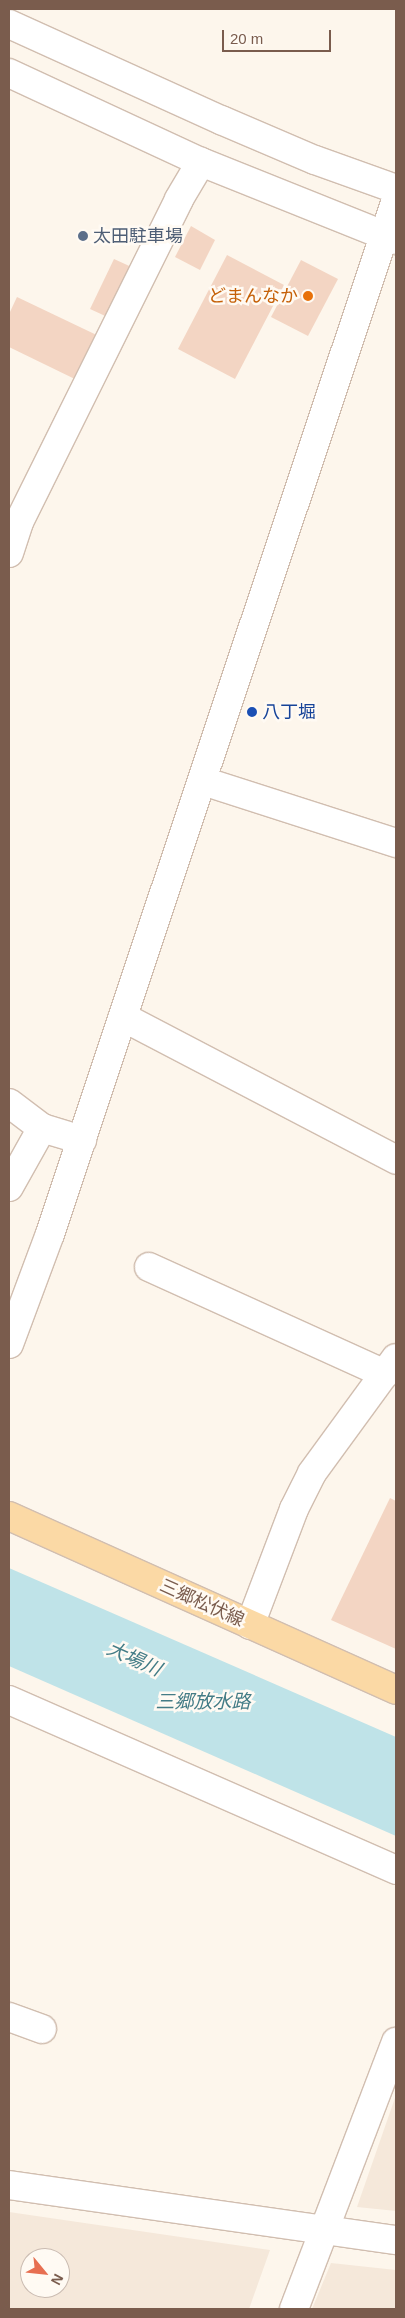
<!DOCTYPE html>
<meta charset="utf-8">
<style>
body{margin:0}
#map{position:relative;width:405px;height:2318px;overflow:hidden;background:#fdf6ec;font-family:Helvetica,"Noto Sans JP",sans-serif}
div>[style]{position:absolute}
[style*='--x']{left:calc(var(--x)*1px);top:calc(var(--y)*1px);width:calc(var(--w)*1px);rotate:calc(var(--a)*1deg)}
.residential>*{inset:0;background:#f5e8da}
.water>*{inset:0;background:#bfe3e8}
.building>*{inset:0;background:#f3d5c3}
.roads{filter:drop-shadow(1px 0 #d1beb0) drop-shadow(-1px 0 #d1beb0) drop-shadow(0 1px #d1beb0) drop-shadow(0 -1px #d1beb0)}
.minor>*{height:28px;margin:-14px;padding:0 14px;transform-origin:14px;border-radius:14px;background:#fff}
.major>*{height:28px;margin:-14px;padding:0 14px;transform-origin:14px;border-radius:14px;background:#fbd9a5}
.dots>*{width:14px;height:14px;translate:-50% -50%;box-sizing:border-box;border:2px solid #fffaf3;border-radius:50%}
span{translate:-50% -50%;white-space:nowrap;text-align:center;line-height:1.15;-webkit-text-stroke:5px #fffaf3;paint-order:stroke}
.service-label{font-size:18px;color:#4e5e75}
.left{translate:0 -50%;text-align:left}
.food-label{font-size:18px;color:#c56008}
.right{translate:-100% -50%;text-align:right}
.transit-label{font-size:18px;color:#164399}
.street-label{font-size:18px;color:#7a5c4d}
.water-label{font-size:19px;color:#437c86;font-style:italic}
.frame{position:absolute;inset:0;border:10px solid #7a5c4d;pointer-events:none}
.north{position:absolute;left:20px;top:2248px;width:50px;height:50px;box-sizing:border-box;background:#fffaf3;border:1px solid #cabbb1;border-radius:50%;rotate:118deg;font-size:14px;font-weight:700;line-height:20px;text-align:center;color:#7a5c4d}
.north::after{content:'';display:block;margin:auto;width:18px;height:22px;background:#e76f51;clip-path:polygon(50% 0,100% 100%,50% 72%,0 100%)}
.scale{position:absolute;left:222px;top:30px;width:109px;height:22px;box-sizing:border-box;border:2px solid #7a5c4d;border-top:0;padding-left:6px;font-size:15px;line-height:18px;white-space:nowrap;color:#7a5c4d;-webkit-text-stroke:4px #fffaf3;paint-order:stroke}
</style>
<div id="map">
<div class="residential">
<i style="clip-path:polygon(396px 2095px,396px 2211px,357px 2207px)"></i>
<i style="clip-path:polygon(evenodd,9px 2212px,270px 2250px,249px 2309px,9px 2309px,9px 2212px,30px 2258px,60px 2258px,60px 2288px,30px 2288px,30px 2258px)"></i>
<i style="clip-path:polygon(331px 2263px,396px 2270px,396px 2309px,312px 2309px)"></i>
</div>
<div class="water">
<i style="clip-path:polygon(9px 1568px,396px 1737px,396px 1836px,9px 1666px)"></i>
</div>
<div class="building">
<i style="clip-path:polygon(191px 226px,215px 240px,200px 270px,175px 257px)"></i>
<i style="clip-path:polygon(227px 255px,284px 285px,235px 379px,178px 349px)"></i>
<i style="clip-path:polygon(114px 259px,138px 270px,114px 320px,90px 309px)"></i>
<i style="clip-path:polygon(301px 260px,338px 279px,308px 336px,271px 317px)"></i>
<i style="clip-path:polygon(17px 297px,105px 339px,83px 383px,9px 347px,9px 314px)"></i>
<i style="clip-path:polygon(390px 1498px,396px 1501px,396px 1649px,331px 1620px)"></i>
</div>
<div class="roads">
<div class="minor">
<i style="--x:9;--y:24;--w:233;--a:24.4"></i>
<i style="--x:221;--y:120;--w:102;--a:23.1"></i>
<i style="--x:315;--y:160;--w:86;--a:19.7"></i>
<i style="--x:9;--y:73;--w:212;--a:24.9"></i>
<i style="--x:201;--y:162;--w:210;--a:21.8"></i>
<i style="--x:9;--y:553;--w:33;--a:-72"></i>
<i style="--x:19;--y:522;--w:360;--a:-63.6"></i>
<i style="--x:179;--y:199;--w:43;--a:-59.3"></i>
<i style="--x:203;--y:781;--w:203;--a:17.8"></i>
<i style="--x:123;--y:1017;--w:308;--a:27.6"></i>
<i style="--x:9;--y:1103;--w:41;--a:37.1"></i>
<i style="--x:42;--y:1128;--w:42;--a:16.7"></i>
<i style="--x:9;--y:1187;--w:68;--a:-60.8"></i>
<i style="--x:149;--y:1267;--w:259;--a:24.4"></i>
<i style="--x:9;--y:1344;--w:117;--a:-69.6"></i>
<i style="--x:50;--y:1234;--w:1090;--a:-71.5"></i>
<i style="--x:250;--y:1625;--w:124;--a:-69.2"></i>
<i style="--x:294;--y:1509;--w:40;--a:-63.4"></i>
<i style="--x:312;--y:1473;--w:142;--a:-53.9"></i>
<i style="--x:9;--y:1700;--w:423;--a:23.7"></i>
<i style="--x:9;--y:2017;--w:35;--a:20"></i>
<i style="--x:9;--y:2185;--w:391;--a:8.1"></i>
<i style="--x:294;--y:2309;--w:286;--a:-69.1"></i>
</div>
<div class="major">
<i style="--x:9;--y:1516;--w:424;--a:24.2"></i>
</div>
</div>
<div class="dots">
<i style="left:83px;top:236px;background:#5c6f8a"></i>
<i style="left:308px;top:296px;background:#e8710a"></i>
<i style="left:252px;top:712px;background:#1a4fb4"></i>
</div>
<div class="service-label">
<span class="left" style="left:93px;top:236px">太田駐車場</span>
</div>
<div class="food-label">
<span class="right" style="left:298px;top:296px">どまんなか</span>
</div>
<div class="transit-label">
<span class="left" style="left:262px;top:712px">八丁堀</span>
</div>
<div class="street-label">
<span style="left:202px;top:1603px;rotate:24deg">三郷松伏線</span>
</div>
<div class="water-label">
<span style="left:134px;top:1659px;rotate:24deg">大場川</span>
<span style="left:203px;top:1702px">三郷放水路</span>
</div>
<div class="frame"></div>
<div class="north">N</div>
<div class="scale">20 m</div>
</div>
